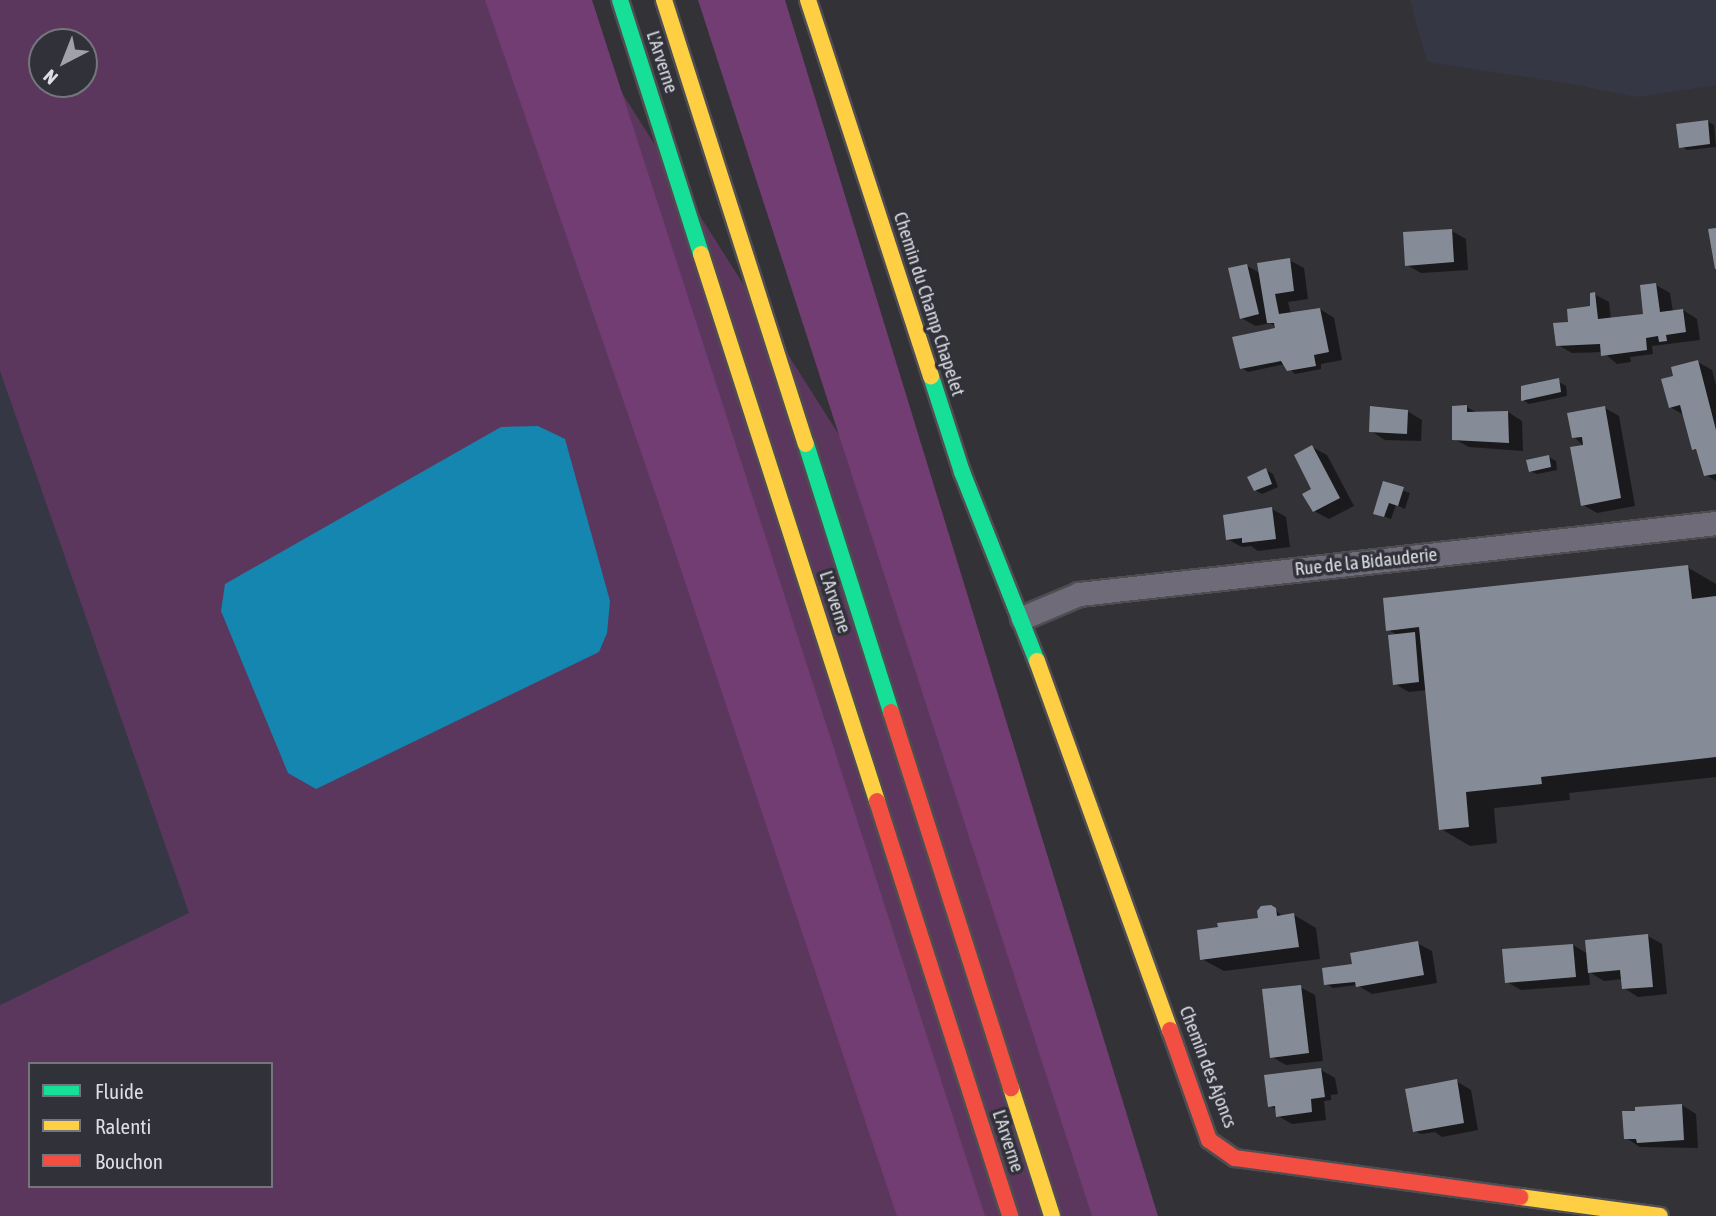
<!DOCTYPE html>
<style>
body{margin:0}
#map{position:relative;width:1716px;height:1216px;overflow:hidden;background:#323237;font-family:"Asap Condensed",sans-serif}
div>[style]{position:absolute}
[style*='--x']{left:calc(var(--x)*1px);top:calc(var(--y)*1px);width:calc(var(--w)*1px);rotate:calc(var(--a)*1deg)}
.built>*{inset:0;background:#353744}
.green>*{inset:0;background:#5c375d}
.forest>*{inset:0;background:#723d73}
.water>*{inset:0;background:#1486af}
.shadow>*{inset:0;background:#0007}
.building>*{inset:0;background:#868c97}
.roads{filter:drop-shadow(2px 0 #4e4e52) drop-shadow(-2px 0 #4e4e52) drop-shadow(0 2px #4e4e52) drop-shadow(0 -2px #4e4e52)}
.street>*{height:23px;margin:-11.5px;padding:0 11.5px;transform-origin:11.5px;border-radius:11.5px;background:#706b78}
.fast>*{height:16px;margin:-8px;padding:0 8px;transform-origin:8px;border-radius:8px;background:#16e098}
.slow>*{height:16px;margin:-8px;padding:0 8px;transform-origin:8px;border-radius:8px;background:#ffcf43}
.jam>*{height:16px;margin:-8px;padding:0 8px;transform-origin:8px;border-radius:8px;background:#f24e42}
span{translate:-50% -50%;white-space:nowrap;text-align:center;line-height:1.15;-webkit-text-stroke:7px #303139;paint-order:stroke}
.street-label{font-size:19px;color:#dddee4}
.legend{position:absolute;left:28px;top:1062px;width:245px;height:126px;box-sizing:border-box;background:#303139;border:2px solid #75767d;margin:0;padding:9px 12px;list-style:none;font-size:21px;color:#dddee4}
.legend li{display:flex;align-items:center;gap:14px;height:35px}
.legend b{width:35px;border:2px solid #75767d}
.north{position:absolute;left:28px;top:28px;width:70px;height:70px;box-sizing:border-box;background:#303139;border:2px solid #75767d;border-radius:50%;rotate:222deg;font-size:19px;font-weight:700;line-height:28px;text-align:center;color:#dddee4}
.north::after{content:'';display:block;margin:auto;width:24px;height:32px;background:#a1a2a7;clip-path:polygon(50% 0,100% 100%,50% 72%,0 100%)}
</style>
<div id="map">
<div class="built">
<i style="clip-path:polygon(1410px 0,1716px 0,1716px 85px,1637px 97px,1566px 83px,1427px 62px)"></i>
<i style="clip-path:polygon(0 371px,190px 914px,0 1005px)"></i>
</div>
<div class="green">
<i style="clip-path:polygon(evenodd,0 0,563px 0,959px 624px,1150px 1216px,0 1216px,0 1005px,189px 913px,0 371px,0 0,42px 42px,84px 42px,84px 84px,42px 84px,42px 42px,0 0,30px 1064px,271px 1064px,271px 1186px,30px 1186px,30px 1064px)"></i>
</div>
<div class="forest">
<i style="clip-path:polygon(485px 0,592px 0,985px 1216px,897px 1216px,659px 504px)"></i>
<i style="clip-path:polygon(698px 0,785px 0,1158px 1216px,1092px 1216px)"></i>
</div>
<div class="water">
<i style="clip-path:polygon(538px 426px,565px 439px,610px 601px,607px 633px,599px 652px,316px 789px,288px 773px,221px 611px,225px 584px,501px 427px)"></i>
</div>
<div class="shadow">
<i style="clip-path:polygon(1707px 121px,1714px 125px,1716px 147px,1687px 150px,1681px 146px)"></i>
<i style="clip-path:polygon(1452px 231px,1466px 239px,1468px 270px,1421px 273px,1407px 265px)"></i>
<i style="clip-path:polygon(1289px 260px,1304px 268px,1308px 299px,1288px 302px,1291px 314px,1320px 309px,1334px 318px,1342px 360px,1321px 364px,1321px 369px,1295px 374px,1285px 364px,1248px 372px,1242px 368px,1277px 327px,1270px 323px,1256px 326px,1241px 318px,1247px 266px,1260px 273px)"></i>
<i style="clip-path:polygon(1656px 285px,1670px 293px,1673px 312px,1683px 310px,1697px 319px,1700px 340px,1652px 346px,1653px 354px,1630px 357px,1631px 362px,1617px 364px,1603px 352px,1572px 353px,1558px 345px,1570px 324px,1592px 307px,1594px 294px,1609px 302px,1611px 320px,1645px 315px)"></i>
<i style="clip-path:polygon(1698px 362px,1712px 370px,1716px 385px,1716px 481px,1706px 475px,1699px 452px,1694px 449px,1684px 415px,1670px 407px)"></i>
<i style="clip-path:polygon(1559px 382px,1566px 386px,1567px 396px,1529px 404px,1523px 400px)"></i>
<i style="clip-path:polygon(1467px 407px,1479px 414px,1508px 412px,1522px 421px,1523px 451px,1469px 447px,1454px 439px)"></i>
<i style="clip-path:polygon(1605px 408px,1619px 416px,1635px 506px,1597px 513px,1583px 505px,1585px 447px,1574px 437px)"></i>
<i style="clip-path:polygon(1407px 411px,1422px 420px,1421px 441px,1385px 440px,1371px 431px)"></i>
<i style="clip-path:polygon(1312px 447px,1327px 455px,1354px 506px,1329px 519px,1314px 511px)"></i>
<i style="clip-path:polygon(1549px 457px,1556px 461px,1557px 470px,1537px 474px,1530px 471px)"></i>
<i style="clip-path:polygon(1266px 470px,1273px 474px,1278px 487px,1262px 494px,1255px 490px)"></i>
<i style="clip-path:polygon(1384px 484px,1410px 493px,1405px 509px,1396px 505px,1391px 519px,1375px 513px)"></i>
<i style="clip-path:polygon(1272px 509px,1286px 517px,1290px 547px,1258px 551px,1251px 546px,1242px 547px,1227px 539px)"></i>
<i style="clip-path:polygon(1687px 567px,1716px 584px,1716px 777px,1569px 793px,1570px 800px,1494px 808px,1497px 843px,1470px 846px,1441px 829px,1427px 690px,1409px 692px,1395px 684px,1398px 635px,1388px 630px)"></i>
<i style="clip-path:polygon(1271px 906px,1283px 917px,1294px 915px,1316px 928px,1320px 959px,1224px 971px,1202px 959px,1260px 920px)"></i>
<i style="clip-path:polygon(1648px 936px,1662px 944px,1667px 994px,1638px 997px,1624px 988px,1623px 979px,1604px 981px,1589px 972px,1590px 985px,1521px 990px,1507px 982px,1573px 945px,1588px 954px)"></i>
<i style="clip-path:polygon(1417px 943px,1432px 951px,1437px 983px,1372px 994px,1357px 985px,1333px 988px,1326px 984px)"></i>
<i style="clip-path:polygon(1300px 987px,1315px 995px,1323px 1061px,1286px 1065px,1272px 1057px)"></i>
<i style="clip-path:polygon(1321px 1070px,1335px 1078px,1338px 1094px,1331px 1095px,1331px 1100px,1324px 1101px,1326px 1120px,1292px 1124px,1278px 1116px,1276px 1109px,1269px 1106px)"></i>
<i style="clip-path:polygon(1456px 1081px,1471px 1090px,1478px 1130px,1442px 1137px,1435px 1132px,1421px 1134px,1414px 1131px)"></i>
<i style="clip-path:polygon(1682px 1105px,1696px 1114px,1698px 1148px,1640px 1147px,1626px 1138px)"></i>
</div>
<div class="building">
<i style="clip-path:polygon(1708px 120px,1710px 144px,1679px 148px,1676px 124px)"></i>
<i style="clip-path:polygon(1716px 228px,1716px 269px,1715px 269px,1708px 229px)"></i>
<i style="clip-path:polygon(1452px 229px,1454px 262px,1405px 266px,1403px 232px)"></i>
<i style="clip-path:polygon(1290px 258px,1294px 291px,1275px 294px,1279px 314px,1320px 308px,1329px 352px,1314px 355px,1316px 366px,1287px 371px,1281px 361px,1240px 369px,1232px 337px,1275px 328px,1274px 323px,1267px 323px,1257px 263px)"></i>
<i style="clip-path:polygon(1247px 264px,1259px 314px,1240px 319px,1228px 268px)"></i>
<i style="clip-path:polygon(1656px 283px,1660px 312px,1683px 309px,1686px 332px,1666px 335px,1667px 341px,1659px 342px,1658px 336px,1646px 338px,1647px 350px,1601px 356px,1600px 344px,1556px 346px,1553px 323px,1568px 322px,1567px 309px,1590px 306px,1590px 293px,1595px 292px,1598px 319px,1643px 314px,1640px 285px)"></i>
<i style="clip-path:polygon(1698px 360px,1716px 430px,1716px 474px,1704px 476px,1696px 449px,1692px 450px,1680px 405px,1669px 408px,1661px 379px,1673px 376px,1671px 367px)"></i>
<i style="clip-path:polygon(1559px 378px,1561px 392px,1521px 401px,1521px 386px)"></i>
<i style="clip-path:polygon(1467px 405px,1467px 412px,1508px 411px,1509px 443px,1452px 440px,1452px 406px)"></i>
<i style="clip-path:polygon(1370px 406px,1408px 410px,1407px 434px,1369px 432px)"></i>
<i style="clip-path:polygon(1605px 406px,1621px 498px,1581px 506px,1570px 447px,1583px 445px,1582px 437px,1572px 438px,1567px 413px)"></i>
<i style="clip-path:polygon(1312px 445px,1340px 498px,1313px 512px,1302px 494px,1311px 489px,1294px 455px)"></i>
<i style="clip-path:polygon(1549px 455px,1551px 467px,1529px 472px,1526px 460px)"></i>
<i style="clip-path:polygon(1266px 468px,1272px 484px,1254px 491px,1247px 477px)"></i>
<i style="clip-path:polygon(1383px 481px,1404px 487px,1398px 506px,1389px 503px,1384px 517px,1373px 514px)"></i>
<i style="clip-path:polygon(1272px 507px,1276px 539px,1242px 543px,1242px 538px,1226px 540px,1223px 515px)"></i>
<i style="clip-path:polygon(1688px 565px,1692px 599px,1716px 596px,1716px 757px,1541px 777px,1542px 784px,1466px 792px,1469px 827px,1439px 830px,1419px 627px,1386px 631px,1383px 598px)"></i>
<i style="clip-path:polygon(1415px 632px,1419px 682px,1393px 685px,1388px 635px)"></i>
<i style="clip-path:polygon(1271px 905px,1276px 908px,1277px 916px,1294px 913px,1299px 947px,1200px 960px,1197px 930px,1218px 927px,1217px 923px,1258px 918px,1257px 911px,1261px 906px)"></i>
<i style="clip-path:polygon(1648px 934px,1653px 987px,1622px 989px,1620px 970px,1588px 973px,1585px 940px)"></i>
<i style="clip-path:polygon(1418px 941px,1424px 975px,1356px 987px,1355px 982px,1324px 985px,1322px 968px,1352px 964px,1350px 953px)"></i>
<i style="clip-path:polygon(1573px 944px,1576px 977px,1505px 983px,1502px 949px)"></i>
<i style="clip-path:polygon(1301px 985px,1309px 1053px,1270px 1058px,1262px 989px)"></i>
<i style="clip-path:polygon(1321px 1068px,1325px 1097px,1311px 1099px,1312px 1112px,1276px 1117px,1275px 1106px,1268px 1107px,1264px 1075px)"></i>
<i style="clip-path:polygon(1457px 1079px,1464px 1123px,1413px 1132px,1405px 1089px)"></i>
<i style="clip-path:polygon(1682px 1104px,1684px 1140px,1637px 1143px,1636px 1139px,1624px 1139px,1622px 1111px,1635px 1111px,1635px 1107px)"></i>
</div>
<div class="roads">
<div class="street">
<i style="--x:1022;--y:618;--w:62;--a:-22.8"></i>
<i style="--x:1079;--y:594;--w:641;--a:-6.36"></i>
</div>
<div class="fast">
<i style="--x:620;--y:0;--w:267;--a:72.3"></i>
<i style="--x:931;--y:376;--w:101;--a:72.1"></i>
<i style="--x:962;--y:472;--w:203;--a:68.4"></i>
<i style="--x:806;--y:444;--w:281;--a:72.4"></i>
</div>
<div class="slow">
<i style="--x:664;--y:0;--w:466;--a:72.3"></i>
<i style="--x:808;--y:0;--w:396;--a:71.9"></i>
<i style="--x:701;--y:254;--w:575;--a:72.16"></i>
<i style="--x:1037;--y:661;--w:392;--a:70.2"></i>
<i style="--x:1011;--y:1088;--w:134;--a:72.2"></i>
<i style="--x:1520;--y:1197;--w:141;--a:7.7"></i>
</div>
<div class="jam">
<i style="--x:891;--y:712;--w:395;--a:72.3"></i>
<i style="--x:877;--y:801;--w:436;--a:72.2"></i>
<i style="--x:1170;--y:1030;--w:117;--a:70.5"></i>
<i style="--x:1209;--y:1140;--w:32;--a:35"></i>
<i style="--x:1235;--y:1158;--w:288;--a:7.8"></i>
</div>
</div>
<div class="street-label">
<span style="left:662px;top:62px;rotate:72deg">L'Arverne</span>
<span style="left:929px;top:304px;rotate:72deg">Chemin du Champ Chapelet</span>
<span style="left:1366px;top:562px;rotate:-6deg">Rue de la Bidauderie</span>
<span style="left:835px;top:602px;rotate:72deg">L'Arverne</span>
<span style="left:1208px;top:1067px;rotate:69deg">Chemin des Ajoncs</span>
<span style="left:1008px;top:1141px;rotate:72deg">L'Arverne</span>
</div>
<ul class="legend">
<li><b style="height:9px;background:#16e098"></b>Fluide</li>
<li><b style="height:9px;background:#ffcf43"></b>Ralenti</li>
<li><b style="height:9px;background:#f24e42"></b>Bouchon</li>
</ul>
<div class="north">N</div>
</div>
